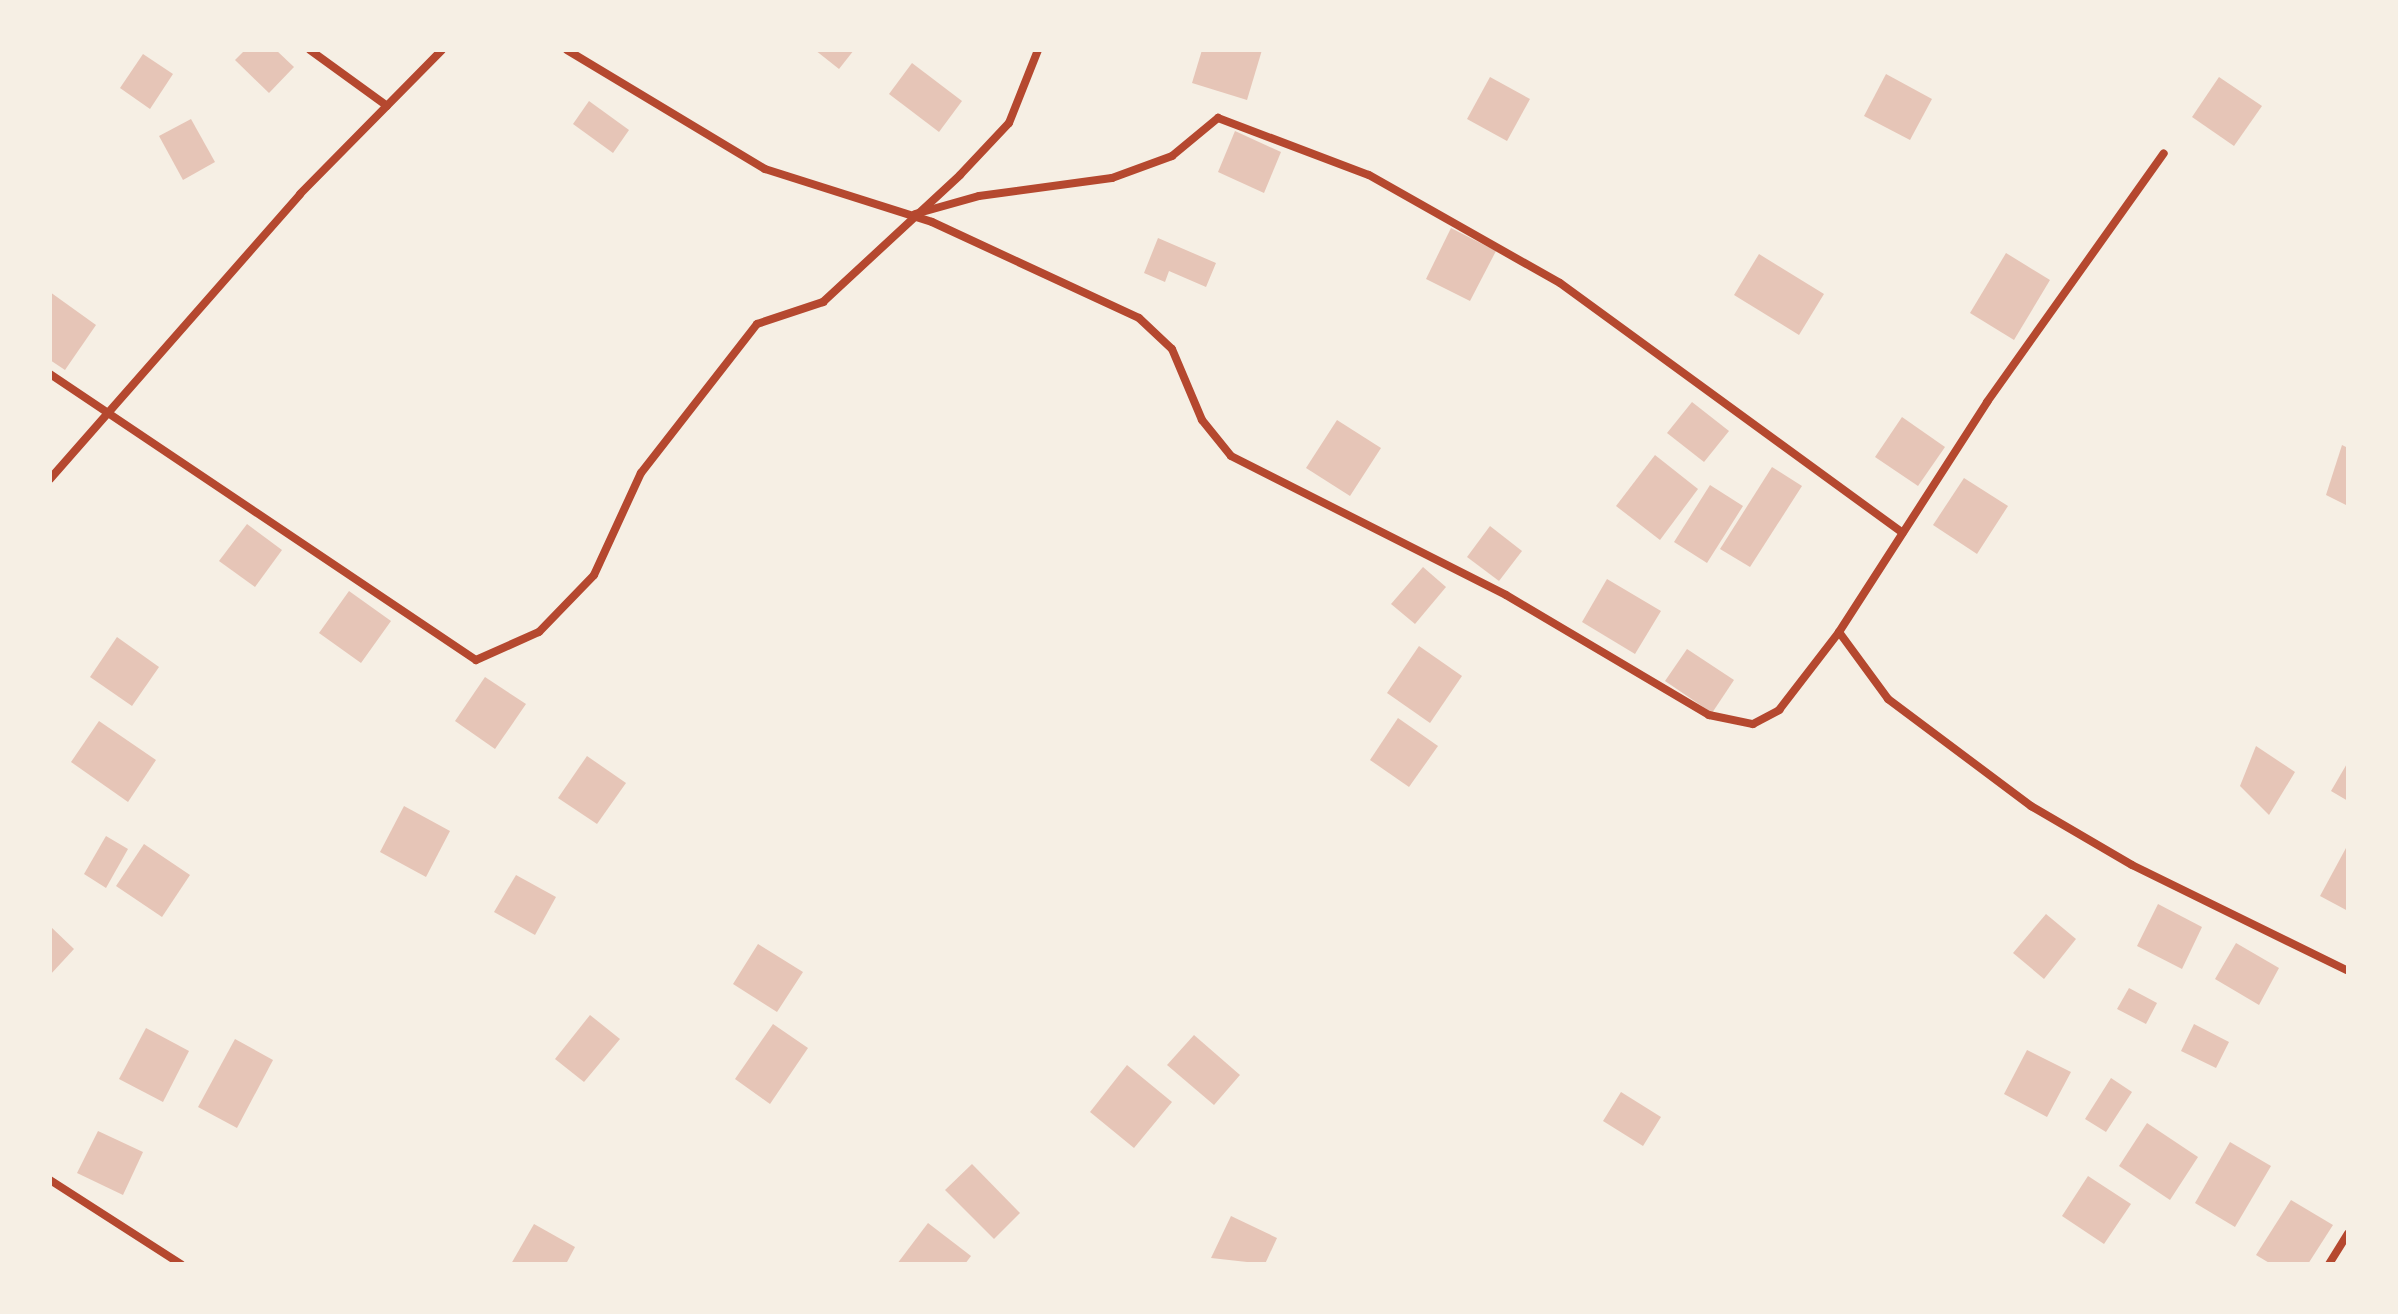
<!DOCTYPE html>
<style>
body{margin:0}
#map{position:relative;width:2398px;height:1314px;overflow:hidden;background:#f6efe4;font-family:"DejaVu Sans",sans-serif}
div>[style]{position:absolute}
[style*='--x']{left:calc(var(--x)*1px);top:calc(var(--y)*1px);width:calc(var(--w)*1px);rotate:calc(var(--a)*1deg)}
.building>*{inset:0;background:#e6c5b7}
.minor>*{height:8px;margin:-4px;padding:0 4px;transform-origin:4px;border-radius:4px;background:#b5482f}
span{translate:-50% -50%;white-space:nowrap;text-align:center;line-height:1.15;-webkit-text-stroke:8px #f6efe4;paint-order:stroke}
.frame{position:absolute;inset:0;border:52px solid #f6efe4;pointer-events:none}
</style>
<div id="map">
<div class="building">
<i style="clip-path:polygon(245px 50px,276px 50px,294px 67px,269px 93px,235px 60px)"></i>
<i style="clip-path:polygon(815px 50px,854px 50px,839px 69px)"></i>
<i style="clip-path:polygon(1202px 50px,1262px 50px,1247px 100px,1192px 83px)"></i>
<i style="clip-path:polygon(143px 54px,173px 74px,150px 109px,120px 88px)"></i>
<i style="clip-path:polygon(912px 63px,962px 101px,939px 132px,889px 94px)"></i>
<i style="clip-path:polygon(1886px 74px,1932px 99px,1910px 140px,1864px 116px)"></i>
<i style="clip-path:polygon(1490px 77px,1530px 99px,1507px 141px,1467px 119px)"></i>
<i style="clip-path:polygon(2219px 77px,2262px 106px,2234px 146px,2192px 117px)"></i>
<i style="clip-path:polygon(589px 101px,629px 130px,613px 153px,573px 124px)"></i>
<i style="clip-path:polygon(191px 119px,215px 162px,183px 180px,159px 136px)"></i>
<i style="clip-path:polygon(1235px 131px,1281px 152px,1264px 193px,1218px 172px)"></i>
<i style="clip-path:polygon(1451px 228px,1496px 251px,1470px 301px,1426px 279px)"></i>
<i style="clip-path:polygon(1158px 238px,1216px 263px,1206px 287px,1169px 271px,1165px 282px,1144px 273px)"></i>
<i style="clip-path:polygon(2006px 253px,2050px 280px,2014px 340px,1970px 313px)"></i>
<i style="clip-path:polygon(1759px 254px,1824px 294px,1799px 335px,1734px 295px)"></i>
<i style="clip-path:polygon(50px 292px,96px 325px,65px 370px,50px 360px)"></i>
<i style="clip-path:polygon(1692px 402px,1729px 431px,1704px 462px,1667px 433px)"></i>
<i style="clip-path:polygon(1902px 417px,1945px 447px,1918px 486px,1875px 457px)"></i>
<i style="clip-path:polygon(1337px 420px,1381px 448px,1350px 496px,1306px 468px)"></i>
<i style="clip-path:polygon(2342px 445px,2348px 448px,2348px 506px,2326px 495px)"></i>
<i style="clip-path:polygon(1655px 455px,1698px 489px,1660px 540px,1616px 506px)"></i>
<i style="clip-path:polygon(1772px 467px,1802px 486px,1750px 567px,1720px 549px)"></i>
<i style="clip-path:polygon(1964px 478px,2008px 506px,1977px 554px,1933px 525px)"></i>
<i style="clip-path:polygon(1710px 485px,1743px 506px,1707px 563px,1674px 542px)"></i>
<i style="clip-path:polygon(247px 524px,282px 550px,255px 587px,219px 561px)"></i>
<i style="clip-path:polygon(1490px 526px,1522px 551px,1499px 581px,1467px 557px)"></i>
<i style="clip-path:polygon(1423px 567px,1446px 587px,1415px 624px,1391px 604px)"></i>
<i style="clip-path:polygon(1607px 579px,1661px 611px,1635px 654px,1582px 622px)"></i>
<i style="clip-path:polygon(349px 591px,391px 621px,361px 663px,319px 633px)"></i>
<i style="clip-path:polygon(117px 637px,159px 667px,132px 706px,90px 677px)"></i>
<i style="clip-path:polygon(1419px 646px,1462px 676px,1430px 723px,1387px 693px)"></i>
<i style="clip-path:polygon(1687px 649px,1734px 680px,1712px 713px,1665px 681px)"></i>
<i style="clip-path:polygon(485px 677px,526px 704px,495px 749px,455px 721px)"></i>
<i style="clip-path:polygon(1398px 718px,1438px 746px,1409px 787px,1370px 760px)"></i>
<i style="clip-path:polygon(99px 721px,156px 760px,128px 802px,71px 762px)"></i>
<i style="clip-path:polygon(2256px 746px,2295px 772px,2269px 815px,2240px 786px)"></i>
<i style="clip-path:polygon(587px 756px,626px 783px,597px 824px,558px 798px)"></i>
<i style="clip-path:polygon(2348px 762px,2348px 801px,2331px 791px)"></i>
<i style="clip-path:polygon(404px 806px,450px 831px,426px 877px,380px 852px)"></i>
<i style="clip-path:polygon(106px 836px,128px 849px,106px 888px,84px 874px)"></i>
<i style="clip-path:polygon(144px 844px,190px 875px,162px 917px,116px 886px)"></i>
<i style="clip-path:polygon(2346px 848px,2348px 849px,2348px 911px,2320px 896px)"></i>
<i style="clip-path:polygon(516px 875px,556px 897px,535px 935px,494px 912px)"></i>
<i style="clip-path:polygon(2158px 904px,2202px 927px,2182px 969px,2137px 946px)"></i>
<i style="clip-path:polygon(2046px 914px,2076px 939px,2044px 979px,2013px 953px)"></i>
<i style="clip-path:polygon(50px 926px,74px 949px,50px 975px)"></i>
<i style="clip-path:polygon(2236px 943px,2279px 968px,2259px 1005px,2215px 979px)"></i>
<i style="clip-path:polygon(758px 944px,803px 972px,777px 1012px,733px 984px)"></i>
<i style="clip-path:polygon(2129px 988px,2157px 1003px,2146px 1024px,2117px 1009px)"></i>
<i style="clip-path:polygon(590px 1015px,620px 1039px,584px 1082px,555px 1059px)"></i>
<i style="clip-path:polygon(773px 1024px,808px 1048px,770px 1104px,735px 1079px)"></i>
<i style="clip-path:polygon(2194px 1024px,2229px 1042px,2216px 1068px,2181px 1051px)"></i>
<i style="clip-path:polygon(146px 1028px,189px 1051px,163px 1102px,119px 1079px)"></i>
<i style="clip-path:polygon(1194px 1035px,1240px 1075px,1214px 1105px,1167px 1065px)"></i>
<i style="clip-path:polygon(235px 1039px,273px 1060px,237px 1128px,198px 1107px)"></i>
<i style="clip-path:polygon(2027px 1050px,2071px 1072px,2047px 1117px,2004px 1094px)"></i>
<i style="clip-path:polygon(1127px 1065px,1172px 1102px,1134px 1148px,1090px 1112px)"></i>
<i style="clip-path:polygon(2111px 1078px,2132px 1092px,2106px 1132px,2085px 1119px)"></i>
<i style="clip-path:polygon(1621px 1092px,1661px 1117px,1643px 1146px,1603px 1121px)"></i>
<i style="clip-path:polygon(2147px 1123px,2198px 1157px,2170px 1200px,2119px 1166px)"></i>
<i style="clip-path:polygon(98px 1131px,143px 1152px,123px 1195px,77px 1173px)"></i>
<i style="clip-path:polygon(2230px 1142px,2271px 1166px,2235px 1227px,2195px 1203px)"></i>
<i style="clip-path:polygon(972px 1164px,1020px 1213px,994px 1239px,945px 1190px)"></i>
<i style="clip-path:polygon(2088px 1176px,2131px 1204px,2104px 1244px,2062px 1216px)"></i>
<i style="clip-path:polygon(2291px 1200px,2333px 1225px,2308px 1264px,2271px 1264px,2256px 1255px)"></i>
<i style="clip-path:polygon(1231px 1216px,1277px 1238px,1265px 1264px,1211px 1258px)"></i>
<i style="clip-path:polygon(928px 1223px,971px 1256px,965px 1264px,897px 1264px)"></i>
<i style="clip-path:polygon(534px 1224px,575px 1247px,566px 1264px,511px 1264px)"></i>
</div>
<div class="minor">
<i style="--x:310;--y:50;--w:95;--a:36"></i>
<i style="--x:567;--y:50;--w:231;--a:31"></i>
<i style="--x:765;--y:169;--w:175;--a:17.6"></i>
<i style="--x:932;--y:222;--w:228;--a:24.9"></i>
<i style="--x:1139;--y:318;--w:45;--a:43.2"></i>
<i style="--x:1172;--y:349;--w:77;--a:67.1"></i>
<i style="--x:1202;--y:420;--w:46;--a:51.1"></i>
<i style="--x:1231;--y:456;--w:308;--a:26.8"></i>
<i style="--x:1506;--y:595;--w:236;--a:30.6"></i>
<i style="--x:1709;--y:715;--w:45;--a:11.6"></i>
<i style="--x:1753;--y:724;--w:30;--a:-28"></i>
<i style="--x:1779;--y:710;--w:98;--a:-52.4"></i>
<i style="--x:1839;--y:632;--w:274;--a:-57.2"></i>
<i style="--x:1987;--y:402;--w:305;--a:-54.6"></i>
<i style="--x:915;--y:214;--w:66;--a:-15.7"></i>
<i style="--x:979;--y:196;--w:134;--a:-7.7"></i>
<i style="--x:1112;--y:178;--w:64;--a:-20.1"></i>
<i style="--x:1172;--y:156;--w:60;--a:-39.6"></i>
<i style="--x:1218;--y:118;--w:161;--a:20.7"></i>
<i style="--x:1369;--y:175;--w:219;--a:29.5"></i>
<i style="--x:1560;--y:283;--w:424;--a:36.1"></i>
<i style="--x:50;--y:374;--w:513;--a:33.88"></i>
<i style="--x:476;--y:660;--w:69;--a:-24"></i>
<i style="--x:539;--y:632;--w:79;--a:-46"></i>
<i style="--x:594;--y:575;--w:112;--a:-65.3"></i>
<i style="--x:641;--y:473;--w:189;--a:-52.1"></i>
<i style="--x:757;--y:324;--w:70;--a:-18.4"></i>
<i style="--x:823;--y:302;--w:187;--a:-42.8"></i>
<i style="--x:960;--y:175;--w:71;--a:-46.7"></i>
<i style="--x:1009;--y:123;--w:79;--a:-68.3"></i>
<i style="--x:50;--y:479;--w:379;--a:-48.7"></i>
<i style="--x:300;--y:194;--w:202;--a:-45.4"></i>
<i style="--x:1839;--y:632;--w:83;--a:53.8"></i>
<i style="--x:1888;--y:699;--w:179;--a:36.8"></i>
<i style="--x:2031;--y:806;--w:117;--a:30.3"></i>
<i style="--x:2132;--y:865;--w:241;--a:26.1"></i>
<i style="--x:50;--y:1180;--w:156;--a:32.7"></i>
<i style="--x:2329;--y:1264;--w:36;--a:-58"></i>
</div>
<div class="frame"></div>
</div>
